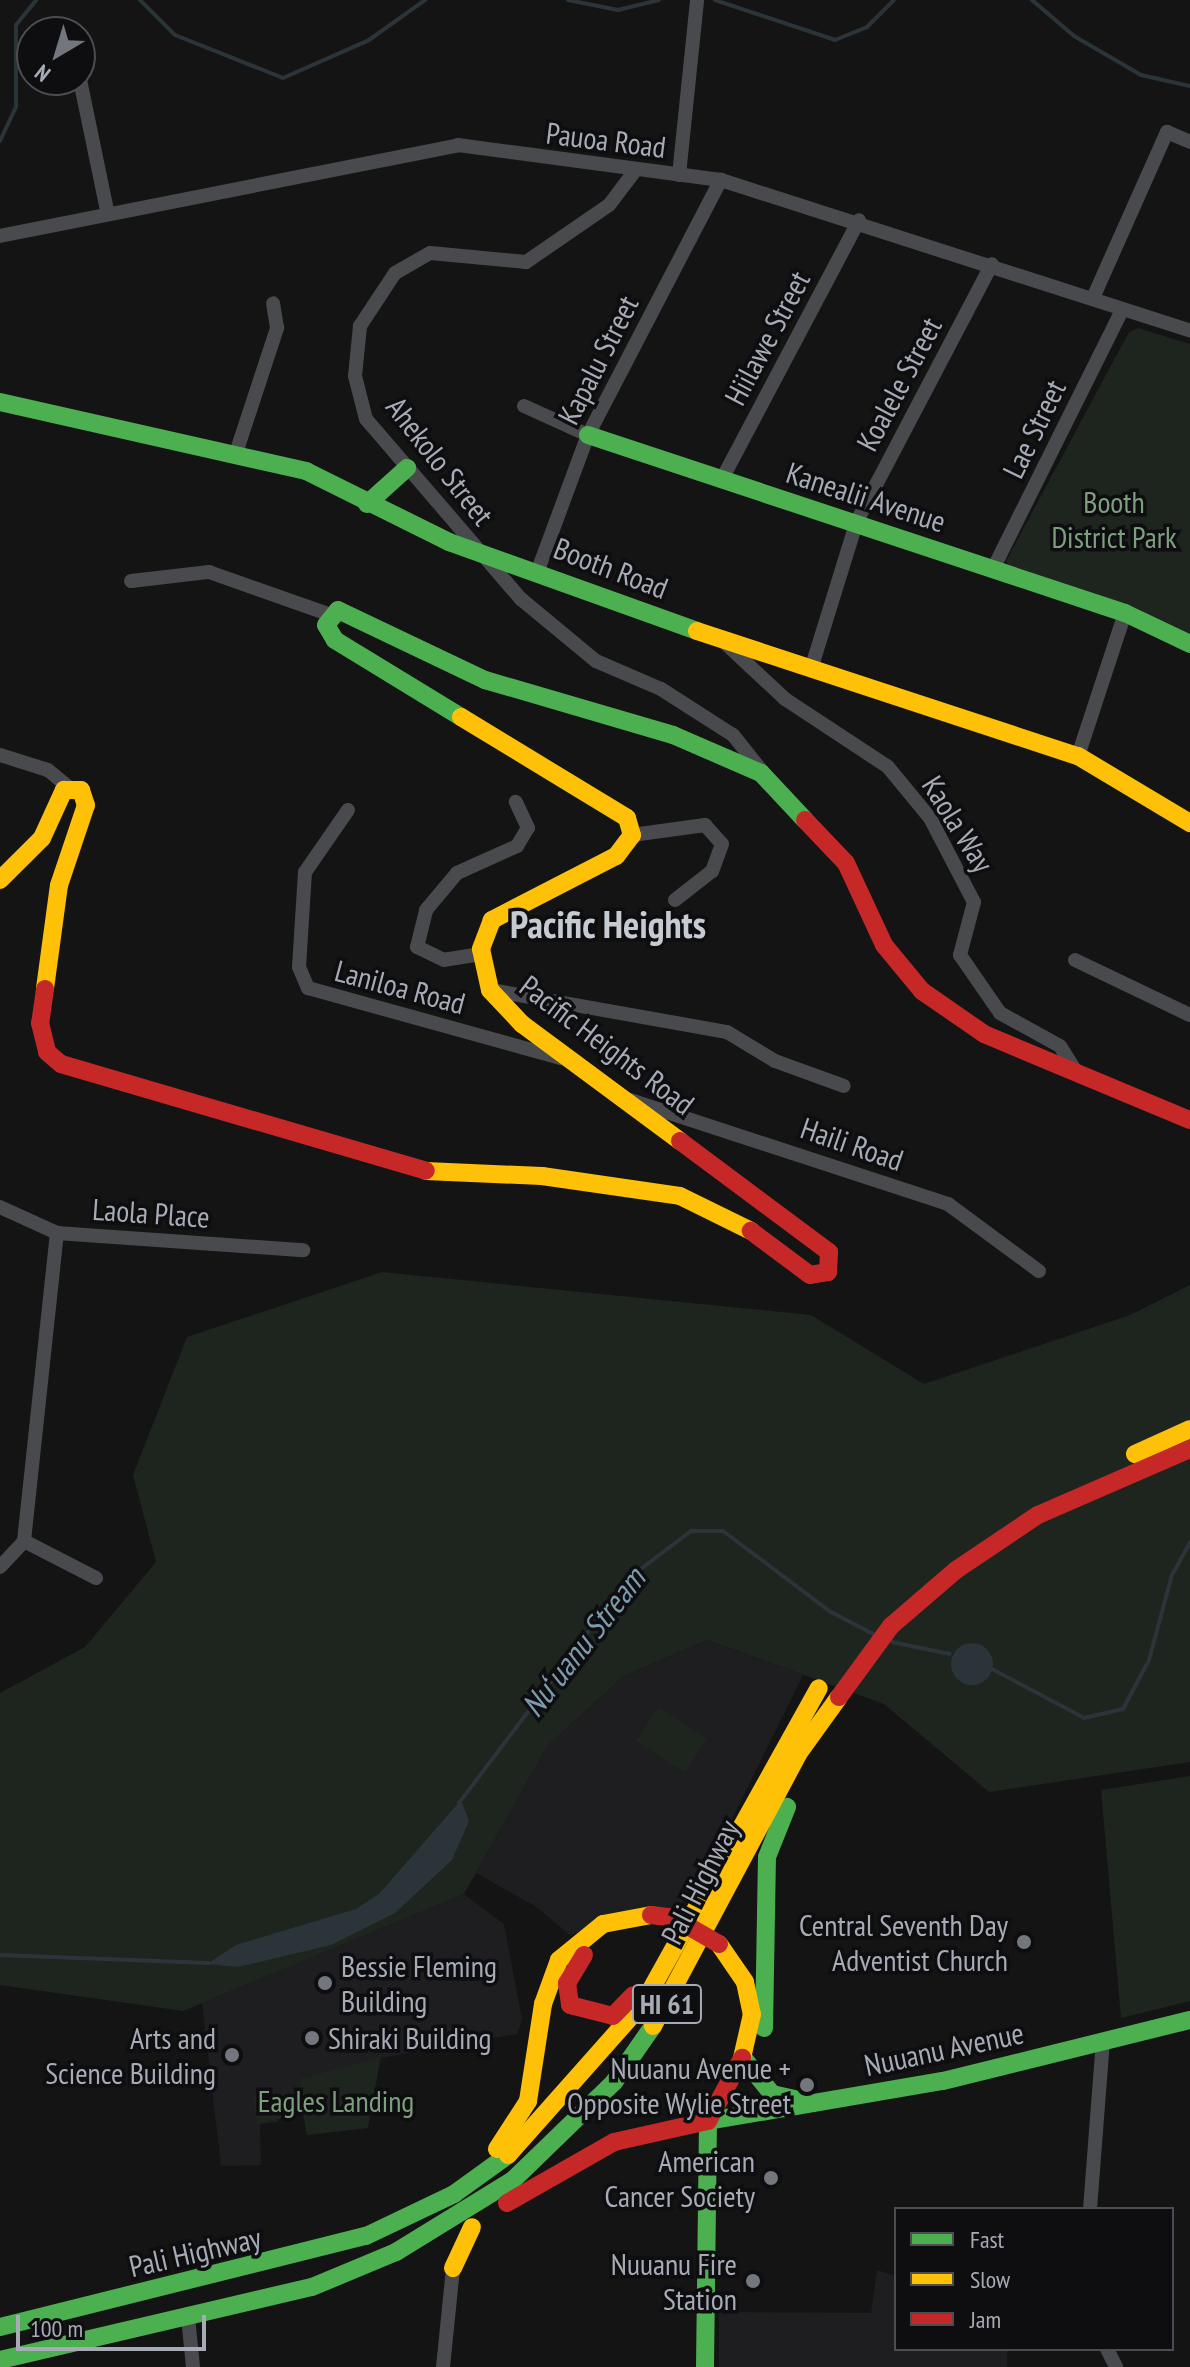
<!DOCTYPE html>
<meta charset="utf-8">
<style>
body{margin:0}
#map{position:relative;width:1190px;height:2367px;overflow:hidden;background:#141414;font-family:"PT Sans Narrow",sans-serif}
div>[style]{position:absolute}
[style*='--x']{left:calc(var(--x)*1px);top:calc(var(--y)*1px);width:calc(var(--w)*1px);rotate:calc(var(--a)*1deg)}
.built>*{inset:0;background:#1e1e20}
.green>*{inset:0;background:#1e241e}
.water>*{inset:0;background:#2b3439}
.round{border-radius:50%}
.stream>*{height:4px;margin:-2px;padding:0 2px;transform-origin:2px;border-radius:2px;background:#2b3439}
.street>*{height:14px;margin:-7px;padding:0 7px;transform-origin:7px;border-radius:7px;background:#494a4d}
.fast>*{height:18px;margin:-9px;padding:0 9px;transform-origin:9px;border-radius:9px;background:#4caf50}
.slow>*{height:18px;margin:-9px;padding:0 9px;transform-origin:9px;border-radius:9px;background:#ffc107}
.jam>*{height:18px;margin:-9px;padding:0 9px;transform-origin:9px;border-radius:9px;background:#c62828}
.jam-bridge>*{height:18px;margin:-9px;padding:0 9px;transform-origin:9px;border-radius:9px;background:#c62828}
.dots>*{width:22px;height:22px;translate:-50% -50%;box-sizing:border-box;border:4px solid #0e0e10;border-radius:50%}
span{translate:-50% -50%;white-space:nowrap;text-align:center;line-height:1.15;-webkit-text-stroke:7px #0e0e10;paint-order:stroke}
.shield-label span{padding:2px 6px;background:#0e0e10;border:2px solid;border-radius:6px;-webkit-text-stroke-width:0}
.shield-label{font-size:28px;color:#a6abb5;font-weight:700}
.street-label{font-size:30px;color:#a6abb5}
.park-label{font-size:30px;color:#7e9f7e}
.poi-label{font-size:30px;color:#a6abb5}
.right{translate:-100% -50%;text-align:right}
.left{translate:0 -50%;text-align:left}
.water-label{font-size:32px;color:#7e9bae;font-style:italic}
.district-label{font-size:38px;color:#c6cad1;font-weight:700}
.legend{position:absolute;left:894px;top:2207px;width:280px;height:144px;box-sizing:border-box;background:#0e0e10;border:2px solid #4b4d52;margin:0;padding:10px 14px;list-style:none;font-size:24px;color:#a6abb5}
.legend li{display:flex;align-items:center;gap:16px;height:40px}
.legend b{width:40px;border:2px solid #4b4d52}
.north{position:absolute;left:16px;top:16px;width:80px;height:80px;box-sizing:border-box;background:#0e0e10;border:2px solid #4b4d52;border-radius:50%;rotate:218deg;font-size:22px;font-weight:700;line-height:32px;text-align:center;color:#a6abb5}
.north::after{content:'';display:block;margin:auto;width:28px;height:36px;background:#73767d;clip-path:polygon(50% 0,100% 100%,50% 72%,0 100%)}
.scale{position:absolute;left:16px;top:2315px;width:190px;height:36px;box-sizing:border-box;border:4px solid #a6abb5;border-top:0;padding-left:10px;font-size:24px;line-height:28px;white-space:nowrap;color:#a6abb5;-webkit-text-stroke:6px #0e0e10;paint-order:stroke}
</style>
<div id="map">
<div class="built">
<i style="clip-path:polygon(707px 1640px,803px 1675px,723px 1837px,678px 1909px,570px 1935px,535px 1906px,476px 1873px,548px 1745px,624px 1676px)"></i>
<i style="clip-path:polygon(464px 1894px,504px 1924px,522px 2019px,517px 2034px,381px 2058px,368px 2128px,307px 2135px,304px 2114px,278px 2115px,278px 2122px,260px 2124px,261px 2165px,221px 2166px,202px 2003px)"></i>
<i style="clip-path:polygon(877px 2270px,896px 2276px,896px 2349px,1007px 2349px,1007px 2367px,719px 2367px,719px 2312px,871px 2313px)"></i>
</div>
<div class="green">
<i style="clip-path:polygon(1138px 328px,1190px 344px,1190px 637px,1011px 570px,1006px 561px,1129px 332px)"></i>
<i style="clip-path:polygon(382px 1272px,811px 1315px,924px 1384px,1130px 1315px,1190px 1285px,1190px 1762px,989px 1792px,884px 1704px,707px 1640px,624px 1676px,548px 1745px,464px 1894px,183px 2011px,0 1985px,0 1693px,85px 1647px,156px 1562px,133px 1475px,187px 1337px)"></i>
<i style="clip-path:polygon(658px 1707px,707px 1739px,685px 1773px,636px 1741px)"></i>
<i style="clip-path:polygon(1190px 1776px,1190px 2001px,1121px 2018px,1101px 1790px)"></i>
<i style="clip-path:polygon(380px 2057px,368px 2128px,307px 2135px,303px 2114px,257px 2124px,253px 2097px,301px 2092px,300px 2079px)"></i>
</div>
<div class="water">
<i class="round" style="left:951px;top:1643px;width:42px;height:42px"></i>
<i style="clip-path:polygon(461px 1800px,469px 1821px,452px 1860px,395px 1913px,331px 1945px,238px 1967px,207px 1964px,236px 1945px,356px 1909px,379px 1894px)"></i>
</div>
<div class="stream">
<i style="--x:140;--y:0;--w:49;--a:45"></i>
<i style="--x:175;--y:35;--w:116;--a:21.7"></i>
<i style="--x:283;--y:78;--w:94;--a:-23.8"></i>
<i style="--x:369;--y:40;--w:69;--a:-35.5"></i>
<i style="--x:568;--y:0;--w:51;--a:11.3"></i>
<i style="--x:618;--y:10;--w:42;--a:-13.7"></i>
<i style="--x:715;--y:0;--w:126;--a:18.4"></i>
<i style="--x:835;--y:40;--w:35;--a:-22"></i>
<i style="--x:867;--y:27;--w:38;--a:-45"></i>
<i style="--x:1032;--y:0;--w:55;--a:40.6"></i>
<i style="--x:1074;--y:36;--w:78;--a:30.2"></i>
<i style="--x:1141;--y:75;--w:50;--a:12.7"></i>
<i style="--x:0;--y:141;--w:38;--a:-65"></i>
<i style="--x:16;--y:106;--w:81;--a:-90"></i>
<i style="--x:16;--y:25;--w:32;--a:-51"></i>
<i style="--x:892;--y:1642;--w:59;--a:11.7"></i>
<i style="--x:992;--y:1669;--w:104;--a:28"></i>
<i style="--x:1084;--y:1718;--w:40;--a:-13"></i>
<i style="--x:1123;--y:1709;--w:55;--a:-62"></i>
<i style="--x:1149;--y:1660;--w:88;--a:-74.9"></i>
<i style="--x:1172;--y:1575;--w:38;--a:-61"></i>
<i style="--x:459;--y:1803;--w:282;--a:-52.9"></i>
<i style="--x:629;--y:1578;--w:78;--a:-37.2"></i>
<i style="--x:691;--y:1531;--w:32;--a:0"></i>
<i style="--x:723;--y:1531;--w:135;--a:36.9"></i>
<i style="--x:831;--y:1612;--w:47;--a:27.6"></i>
<i style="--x:0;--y:1955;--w:209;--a:2.2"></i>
</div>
<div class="street">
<i style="--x:80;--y:80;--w:133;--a:78.3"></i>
<i style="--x:634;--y:172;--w:41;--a:127.1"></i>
<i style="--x:609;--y:205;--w:101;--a:145.5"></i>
<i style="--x:526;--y:262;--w:96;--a:-174.6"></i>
<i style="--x:430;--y:253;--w:40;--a:150.3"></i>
<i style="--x:395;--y:273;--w:64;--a:123.4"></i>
<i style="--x:360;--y:326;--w:50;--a:95.7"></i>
<i style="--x:355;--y:376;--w:44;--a:75.7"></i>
<i style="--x:366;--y:419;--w:238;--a:49.3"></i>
<i style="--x:521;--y:599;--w:97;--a:39.6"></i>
<i style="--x:596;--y:661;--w:71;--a:23.3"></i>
<i style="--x:661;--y:689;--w:85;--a:32.6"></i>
<i style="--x:733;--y:735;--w:53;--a:51.2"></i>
<i style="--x:679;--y:175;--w:176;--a:-84.1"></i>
<i style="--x:0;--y:236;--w:467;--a:-11.2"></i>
<i style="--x:458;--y:145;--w:265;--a:7.6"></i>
<i style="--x:721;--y:180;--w:493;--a:17.8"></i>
<i style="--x:1093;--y:298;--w:182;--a:-66"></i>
<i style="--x:1167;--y:132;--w:25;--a:23"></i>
<i style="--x:524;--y:406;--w:70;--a:24.4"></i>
<i style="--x:236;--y:453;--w:132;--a:-71.8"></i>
<i style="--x:277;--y:328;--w:25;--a:-99"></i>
<i style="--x:721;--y:481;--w:295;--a:-62.1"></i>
<i style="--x:993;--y:569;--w:287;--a:-63.5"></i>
<i style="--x:538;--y:570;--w:144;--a:-69.7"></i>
<i style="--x:588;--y:435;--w:288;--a:-62.5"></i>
<i style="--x:131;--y:581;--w:79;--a:-6.6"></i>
<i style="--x:209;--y:572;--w:129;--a:19.4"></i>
<i style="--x:725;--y:643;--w:82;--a:43"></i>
<i style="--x:785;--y:699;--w:123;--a:33.4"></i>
<i style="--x:888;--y:767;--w:66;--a:50.5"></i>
<i style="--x:930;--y:818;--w:95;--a:62.4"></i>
<i style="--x:974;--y:902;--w:55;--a:104.8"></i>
<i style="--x:960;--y:955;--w:70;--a:55.4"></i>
<i style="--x:1000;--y:1013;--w:68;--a:28.8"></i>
<i style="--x:1060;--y:1046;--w:31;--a:58"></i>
<i style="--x:812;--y:666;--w:152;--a:-72.8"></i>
<i style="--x:857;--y:521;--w:290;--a:-62.3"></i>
<i style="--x:0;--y:755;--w:50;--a:17.4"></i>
<i style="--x:48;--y:770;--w:26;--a:40"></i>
<i style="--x:1078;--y:756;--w:151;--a:-71.8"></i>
<i style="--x:348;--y:810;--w:75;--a:124.7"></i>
<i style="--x:305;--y:872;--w:95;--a:93.6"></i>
<i style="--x:299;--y:967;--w:23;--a:67"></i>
<i style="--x:308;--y:988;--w:263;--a:15.5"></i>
<i style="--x:632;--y:835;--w:74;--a:-7.8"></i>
<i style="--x:705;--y:825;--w:25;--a:48"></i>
<i style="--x:722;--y:844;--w:29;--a:110"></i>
<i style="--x:712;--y:871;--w:47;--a:141.9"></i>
<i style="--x:481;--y:954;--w:37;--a:171"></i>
<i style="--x:444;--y:960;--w:30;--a:-154"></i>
<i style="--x:417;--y:947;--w:38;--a:-76"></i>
<i style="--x:426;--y:910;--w:48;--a:-50"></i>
<i style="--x:457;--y:873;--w:66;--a:-24.2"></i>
<i style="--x:517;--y:846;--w:21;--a:-59"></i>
<i style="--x:528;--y:828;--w:29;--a:-115"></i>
<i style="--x:1075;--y:960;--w:127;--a:25.6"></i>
<i style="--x:491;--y:990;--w:240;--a:10.1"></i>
<i style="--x:727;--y:1032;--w:56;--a:31.1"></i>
<i style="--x:775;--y:1061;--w:73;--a:19.9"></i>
<i style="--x:630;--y:1100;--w:335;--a:18.1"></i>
<i style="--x:948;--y:1204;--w:113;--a:36.4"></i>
<i style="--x:0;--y:1207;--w:63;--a:24.5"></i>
<i style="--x:57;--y:1233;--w:247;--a:4"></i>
<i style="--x:24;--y:1541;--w:81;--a:27.2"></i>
<i style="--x:0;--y:1567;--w:35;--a:-47"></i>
<i style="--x:24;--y:1541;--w:310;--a:-83.9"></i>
<i style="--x:1090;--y:2209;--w:169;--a:-85.6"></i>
<i style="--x:188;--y:2317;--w:50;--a:84.3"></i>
<i style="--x:1107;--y:2349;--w:20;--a:63"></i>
<i style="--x:443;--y:2367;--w:100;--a:-84.2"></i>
</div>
<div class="fast">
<i style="--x:0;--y:402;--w:314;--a:12.7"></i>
<i style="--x:306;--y:471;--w:160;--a:26.4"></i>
<i style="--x:449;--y:542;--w:263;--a:19.7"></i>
<i style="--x:588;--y:435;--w:566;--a:18.34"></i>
<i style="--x:1125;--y:613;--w:72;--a:25.5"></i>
<i style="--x:367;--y:504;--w:54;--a:-42"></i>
<i style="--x:461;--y:717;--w:148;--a:-148.6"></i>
<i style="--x:335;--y:640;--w:17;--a:-121"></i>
<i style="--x:326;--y:625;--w:19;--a:-51"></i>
<i style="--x:338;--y:610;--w:163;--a:25.5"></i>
<i style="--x:485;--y:680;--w:196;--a:16.3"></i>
<i style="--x:673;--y:735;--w:96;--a:23.4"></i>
<i style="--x:761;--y:773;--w:64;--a:46.9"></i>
<i style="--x:764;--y:2028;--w:171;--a:-89"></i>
<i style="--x:767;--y:1857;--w:54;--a:-68.2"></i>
<i style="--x:744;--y:2059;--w:45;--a:51.3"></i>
<i style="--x:772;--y:2094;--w:42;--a:12.4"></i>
<i style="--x:0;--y:2327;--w:377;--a:-14"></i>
<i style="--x:366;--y:2236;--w:98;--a:-25.5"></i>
<i style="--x:454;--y:2194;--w:67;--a:-35.8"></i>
<i style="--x:0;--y:2360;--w:320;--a:-13.2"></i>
<i style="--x:312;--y:2287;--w:91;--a:-22.6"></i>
<i style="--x:396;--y:2252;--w:137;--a:-31.6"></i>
<i style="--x:513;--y:2180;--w:141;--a:-44.1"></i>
<i style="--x:614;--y:2082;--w:68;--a:-55.1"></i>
<i style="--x:705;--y:2367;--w:246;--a:-89.3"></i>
<i style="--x:708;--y:2121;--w:238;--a:-9.7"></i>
<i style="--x:943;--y:2081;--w:254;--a:-13.9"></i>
</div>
<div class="slow">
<i style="--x:697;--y:631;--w:401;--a:18.2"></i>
<i style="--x:1078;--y:756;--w:131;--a:30.9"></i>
<i style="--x:461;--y:717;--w:194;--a:31.3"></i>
<i style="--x:627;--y:818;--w:18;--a:74"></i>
<i style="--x:632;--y:835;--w:26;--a:127"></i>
<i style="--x:616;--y:856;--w:140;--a:152.7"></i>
<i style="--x:492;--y:920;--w:31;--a:111"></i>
<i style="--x:481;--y:949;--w:42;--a:77.6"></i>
<i style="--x:490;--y:990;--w:47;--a:46.7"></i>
<i style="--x:522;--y:1024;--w:197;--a:36.5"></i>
<i style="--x:0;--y:880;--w:59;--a:-45"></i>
<i style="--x:42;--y:838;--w:53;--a:-65.4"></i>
<i style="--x:64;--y:790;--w:17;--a:0"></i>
<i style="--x:81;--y:790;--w:16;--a:72"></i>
<i style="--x:86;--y:805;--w:84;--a:108.6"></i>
<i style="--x:59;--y:885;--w:105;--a:97.7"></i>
<i style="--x:426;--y:1171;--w:116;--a:2.5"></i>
<i style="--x:542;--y:1176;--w:139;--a:8.2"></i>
<i style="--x:680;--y:1196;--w:79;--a:26.2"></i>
<i style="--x:1135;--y:1454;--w:60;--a:-24.4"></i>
<i style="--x:719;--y:1944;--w:46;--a:55.6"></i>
<i style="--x:745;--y:1982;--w:33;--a:78"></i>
<i style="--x:752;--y:2014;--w:45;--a:102.8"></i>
<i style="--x:653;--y:2026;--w:308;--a:-61.9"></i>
<i style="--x:798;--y:1754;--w:70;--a:-54.3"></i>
<i style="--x:497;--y:2149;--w:57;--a:-57.1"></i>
<i style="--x:528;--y:2101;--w:98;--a:-81.2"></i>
<i style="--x:543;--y:2004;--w:47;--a:-70"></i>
<i style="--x:559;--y:1960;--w:57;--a:-39.3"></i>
<i style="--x:603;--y:1924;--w:49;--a:-10.6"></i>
<i style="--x:508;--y:2155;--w:205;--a:-48.4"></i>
<i style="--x:644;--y:2002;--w:359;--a:-60.9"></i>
<i style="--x:453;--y:2268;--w:45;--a:-65.1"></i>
</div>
<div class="jam">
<i style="--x:805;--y:820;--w:59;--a:46.4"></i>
<i style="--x:846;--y:863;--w:90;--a:65.1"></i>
<i style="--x:884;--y:945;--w:60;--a:50.4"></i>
<i style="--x:922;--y:991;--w:75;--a:34.7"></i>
<i style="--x:984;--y:1034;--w:223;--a:22.7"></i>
<i style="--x:45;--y:989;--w:34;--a:98"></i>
<i style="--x:40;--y:1023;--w:30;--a:76"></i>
<i style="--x:47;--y:1052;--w:18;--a:41"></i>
<i style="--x:61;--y:1064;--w:380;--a:16.3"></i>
<i style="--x:680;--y:1141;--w:186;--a:36.7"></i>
<i style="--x:829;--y:1252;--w:20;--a:93"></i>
<i style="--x:828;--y:1272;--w:18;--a:171"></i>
<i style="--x:810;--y:1275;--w:74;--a:-143.3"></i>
<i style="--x:839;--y:1697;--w:88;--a:-53.8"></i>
<i style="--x:891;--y:1626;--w:86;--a:-40.7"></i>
<i style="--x:956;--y:1570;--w:99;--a:-33.9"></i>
<i style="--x:1038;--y:1515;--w:166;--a:-23.5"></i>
<i style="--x:584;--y:1955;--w:33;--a:121"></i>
<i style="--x:567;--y:1983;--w:22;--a:82"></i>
<i style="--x:570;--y:2005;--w:44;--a:14.3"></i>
<i style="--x:613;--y:2016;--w:29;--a:-46"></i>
<i style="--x:507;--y:2203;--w:123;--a:-29.7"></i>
<i style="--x:614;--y:2142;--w:96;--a:-12.6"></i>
<i style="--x:708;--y:2121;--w:72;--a:-61.6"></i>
</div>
<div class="jam-bridge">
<i style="--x:651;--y:1915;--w:23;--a:7"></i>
<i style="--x:674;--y:1918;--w:52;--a:30"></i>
</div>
<div class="dots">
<i style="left:1024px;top:1942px;background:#73767d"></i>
<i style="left:325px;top:1983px;background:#73767d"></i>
<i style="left:312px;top:2038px;background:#73767d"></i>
<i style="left:232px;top:2055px;background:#73767d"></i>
<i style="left:807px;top:2085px;background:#73767d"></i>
<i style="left:771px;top:2178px;background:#73767d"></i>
<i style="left:753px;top:2281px;background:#73767d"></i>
</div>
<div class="shield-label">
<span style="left:667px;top:2004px">HI 61</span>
</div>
<div class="street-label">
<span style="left:606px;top:140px;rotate:7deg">Pauoa Road</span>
<span style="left:767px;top:338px;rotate:-62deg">Hiilawe Street</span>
<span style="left:598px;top:360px;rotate:-63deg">Kapalu Street</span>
<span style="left:899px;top:384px;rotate:-62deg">Koalele Street</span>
<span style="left:1034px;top:429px;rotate:-64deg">Lae Street</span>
<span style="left:440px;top:461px;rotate:52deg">Ahekolo Street</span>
<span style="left:866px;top:497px;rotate:18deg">Kanealii Avenue</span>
<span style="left:611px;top:568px;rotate:21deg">Booth Road</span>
<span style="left:958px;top:824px;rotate:58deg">Kaola Way</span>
<span style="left:400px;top:987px;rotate:15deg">Laniloa Road</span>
<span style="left:607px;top:1045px;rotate:37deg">Pacific Heights Road</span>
<span style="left:852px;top:1144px;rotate:19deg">Haili Road</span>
<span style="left:151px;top:1213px;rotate:4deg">Laola Place</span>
<span style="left:700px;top:1882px;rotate:-63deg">Pali Highway</span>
<span style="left:944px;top:2049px;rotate:-12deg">Nuuanu Avenue</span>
<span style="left:195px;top:2252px;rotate:-13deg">Pali Highway</span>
</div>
<div class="park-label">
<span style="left:1114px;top:519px">Booth<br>District Park</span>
<span style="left:336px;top:2101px">Eagles Landing</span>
</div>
<div class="poi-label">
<span class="right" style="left:1008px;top:1942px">Central Seventh Day<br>Adventist Church</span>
<span class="left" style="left:341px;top:1983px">Bessie Fleming<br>Building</span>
<span class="right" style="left:216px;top:2055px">Arts and<br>Science Building</span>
<span class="left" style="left:328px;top:2038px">Shiraki Building</span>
<span class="right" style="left:791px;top:2085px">Nuuanu Avenue +<br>Opposite Wylie Street</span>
<span class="right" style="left:755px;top:2178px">American<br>Cancer Society</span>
<span class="right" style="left:737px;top:2281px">Nuuanu Fire<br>Station</span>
</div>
<div class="water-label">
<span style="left:583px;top:1642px;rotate:-52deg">Nuʻuanu Stream</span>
</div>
<div class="district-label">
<span style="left:608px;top:924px">Pacific Heights</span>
</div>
<ul class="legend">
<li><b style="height:10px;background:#4caf50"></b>Fast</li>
<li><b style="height:10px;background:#ffc107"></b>Slow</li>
<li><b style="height:10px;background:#c62828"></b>Jam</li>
</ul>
<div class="north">N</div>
<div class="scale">100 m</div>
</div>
